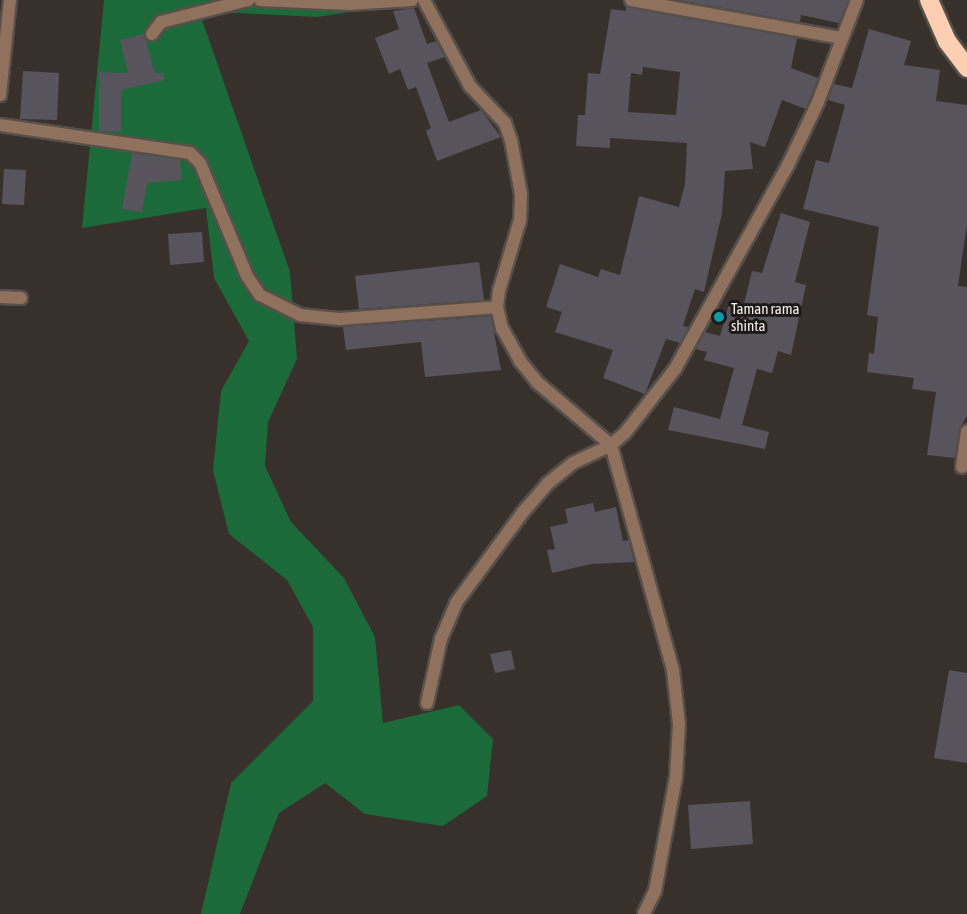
<!DOCTYPE html>
<style>
body{margin:0}
#map{position:relative;width:967px;height:914px;overflow:hidden;background:#38302b;font-family:"Asap Condensed",sans-serif}
div>[style]{position:absolute}
[style*='--x']{left:calc(var(--x)*1px);top:calc(var(--y)*1px);width:calc(var(--w)*1px);rotate:calc(var(--a)*1deg)}
.forest>*{inset:0;background:#1c6a39}
.building>*{inset:0;background:#57545d}
.roads{filter:drop-shadow(2px 0 #564f4a) drop-shadow(-2px 0 #564f4a) drop-shadow(0 2px #564f4a) drop-shadow(0 -2px #564f4a)}
.street>*{height:12px;margin:-6px;padding:0 6px;transform-origin:6px;border-radius:6px;background:#90715d}
.highway>*{height:18px;margin:-9px;padding:0 9px;transform-origin:9px;border-radius:9px;background:#fdcfb2}
.dots>*{width:16px;height:16px;translate:-50% -50%;box-sizing:border-box;border:3px solid #1c1917;border-radius:50%}
span{translate:-50% -50%;white-space:nowrap;text-align:center;line-height:1.15;-webkit-text-stroke:6px #1c1917;paint-order:stroke}
.poi-label{font-size:15px;color:#f4efec}
.left{translate:0 -50%;text-align:left}
</style>
<div id="map">
<div class="forest">
<i style="clip-path:polygon(104px 0,427px 0,317px 17px,199px 11px,290px 272px,297px 359px,268px 422px,265px 466px,291px 522px,344px 578px,375px 637px,383px 723px,459px 705px,493px 739px,487px 796px,443px 826px,365px 814px,325px 783px,279px 813px,240px 914px,201px 914px,231px 783px,313px 701px,313px 627px,287px 580px,229px 534px,213px 470px,221px 391px,249px 341px,214px 278px,206px 208px,82px 228px)"></i>
</div>
<div class="building">
<i style="clip-path:polygon(678px 0,848px 0,839px 23px,801px 15px,800px 22px)"></i>
<i style="clip-path:polygon(evenodd,626px 7px,797px 38px,791px 68px,818px 78px,806px 109px,782px 100px,765px 147px,750px 142px,753px 169px,725px 171px,722px 213px,704px 292px,695px 289px,683px 326px,689px 327px,680px 343px,666px 339px,645px 394px,603px 378px,613px 350px,555px 332px,562px 312px,546px 307px,560px 264px,598px 277px,601px 269px,620px 275px,639px 196px,679px 207px,685px 184px,687px 143px,610px 138px,610px 148px,576px 146px,578px 115px,585px 115px,588px 73px,600px 74px,611px 9px,626px 11px,626px 7px,643px 67px,680px 72px,676px 115px,628px 112px,631px 73px,642px 75px,643px 67px)"></i>
<i style="clip-path:polygon(414px 8px,427px 44px,436px 41px,445px 57px,427px 63px,449px 122px,481px 110px,501px 137px,437px 161px,426px 131px,431px 128px,416px 87px,408px 90px,400px 69px,389px 74px,375px 38px,399px 29px,393px 11px)"></i>
<i style="clip-path:polygon(869px 29px,911px 41px,904px 65px,940px 70px,936px 101px,967px 105px,967px 224px,958px 286px,967px 287px,967px 416px,959px 429px,955px 458px,927px 455px,936px 392px,912px 389px,914px 378px,867px 372px,869px 353px,874px 354px,878px 317px,867px 315px,879px 227px,803px 209px,816px 160px,829px 163px,845px 105px,828px 100px,834px 84px,852px 88px)"></i>
<i style="clip-path:polygon(144px 34px,155px 73px,164px 73px,164px 80px,121px 90px,121px 132px,99px 131px,99px 72px,128px 73px,120px 40px)"></i>
<i style="clip-path:polygon(23px 71px,59px 73px,57px 120px,20px 119px)"></i>
<i style="clip-path:polygon(132px 153px,180px 160px,182px 180px,147px 183px,142px 212px,122px 209px)"></i>
<i style="clip-path:polygon(4px 169px,26px 170px,24px 205px,2px 204px)"></i>
<i style="clip-path:polygon(781px 213px,810px 222px,795px 282px,806px 285px,791px 355px,778px 351px,772px 373px,757px 369px,742px 425px,769px 432px,765px 449px,668px 430px,674px 407px,720px 419px,734px 368px,704px 360px,707px 352px,696px 349px,705px 332px,720px 336px,730px 300px,744px 304px,752px 271px,762px 273px)"></i>
<i style="clip-path:polygon(202px 232px,204px 262px,170px 265px,168px 234px)"></i>
<i style="clip-path:polygon(479px 262px,484px 300px,359px 309px,355px 276px)"></i>
<i style="clip-path:polygon(491px 316px,501px 370px,425px 377px,421px 342px,346px 350px,343px 327px)"></i>
<i style="clip-path:polygon(593px 503px,595px 512px,616px 507px,623px 541px,629px 540px,634px 562px,591px 564px,552px 573px,547px 550px,555px 549px,550px 527px,568px 523px,565px 509px)"></i>
<i style="clip-path:polygon(511px 650px,515px 669px,495px 673px,490px 654px)"></i>
<i style="clip-path:polygon(949px 670px,967px 673px,967px 763px,934px 758px)"></i>
<i style="clip-path:polygon(750px 801px,753px 844px,691px 849px,688px 805px)"></i>
</div>
<div class="roads">
<div class="street">
<i style="--x:260;--y:0;--w:89;--a:2.6"></i>
<i style="--x:349;--y:4;--w:63;--a:-3.6"></i>
<i style="--x:424;--y:0;--w:98;--a:61.9"></i>
<i style="--x:470;--y:86;--w:51;--a:46.6"></i>
<i style="--x:505;--y:123;--w:18;--a:71"></i>
<i style="--x:511;--y:140;--w:55;--a:79.5"></i>
<i style="--x:521;--y:194;--w:26;--a:92"></i>
<i style="--x:520;--y:220;--w:74;--a:106.5"></i>
<i style="--x:499;--y:291;--w:16;--a:97"></i>
<i style="--x:497;--y:307;--w:22;--a:77"></i>
<i style="--x:502;--y:328;--w:38;--a:61"></i>
<i style="--x:520;--y:361;--w:28;--a:51"></i>
<i style="--x:538;--y:383;--w:96;--a:40.3"></i>
<i style="--x:611;--y:445;--w:233;--a:74.6"></i>
<i style="--x:673;--y:670;--w:54;--a:83.7"></i>
<i style="--x:679;--y:724;--w:53;--a:93.2"></i>
<i style="--x:676;--y:777;--w:116;--a:100.4"></i>
<i style="--x:655;--y:891;--w:25;--a:116"></i>
<i style="--x:631;--y:0;--w:215;--a:10.2"></i>
<i style="--x:152;--y:34;--w:15;--a:-53"></i>
<i style="--x:161;--y:22;--w:90;--a:-14.2"></i>
<i style="--x:0;--y:95;--w:96;--a:-84"></i>
<i style="--x:0;--y:125;--w:192;--a:8.4"></i>
<i style="--x:190;--y:153;--w:14;--a:45"></i>
<i style="--x:200;--y:163;--w:122;--a:67.4"></i>
<i style="--x:247;--y:276;--w:23;--a:56"></i>
<i style="--x:260;--y:295;--w:45;--a:26.6"></i>
<i style="--x:300;--y:315;--w:39;--a:6"></i>
<i style="--x:339;--y:319;--w:158;--a:-4.3"></i>
<i style="--x:0;--y:297;--w:21;--a:3"></i>
<i style="--x:962;--y:467;--w:36;--a:-82"></i>
<i style="--x:427;--y:703;--w:66;--a:-77.7"></i>
<i style="--x:441;--y:639;--w:39;--a:-67"></i>
<i style="--x:456;--y:603;--w:113;--a:-53.6"></i>
<i style="--x:523;--y:512;--w:37;--a:-49"></i>
<i style="--x:547;--y:484;--w:33;--a:-39"></i>
<i style="--x:573;--y:463;--w:42;--a:-25.3"></i>
<i style="--x:611;--y:445;--w:18;--a:-41"></i>
<i style="--x:625;--y:433;--w:81;--a:-52"></i>
<i style="--x:675;--y:369;--w:233;--a:-61"></i>
<i style="--x:788;--y:165;--w:70;--a:-64.5"></i>
<i style="--x:818;--y:102;--w:109;--a:-69.1"></i>
</div>
<div class="highway">
<i style="--x:929;--y:0;--w:45;--a:66.3"></i>
<i style="--x:947;--y:41;--w:34;--a:53"></i>
</div>
</div>
<div class="dots">
<i style="left:719px;top:317px;background:#0f9aa8"></i>
</div>
<div class="poi-label">
<span class="left" style="left:731px;top:317px">Taman rama<br>shinta</span>
</div>
</div>
